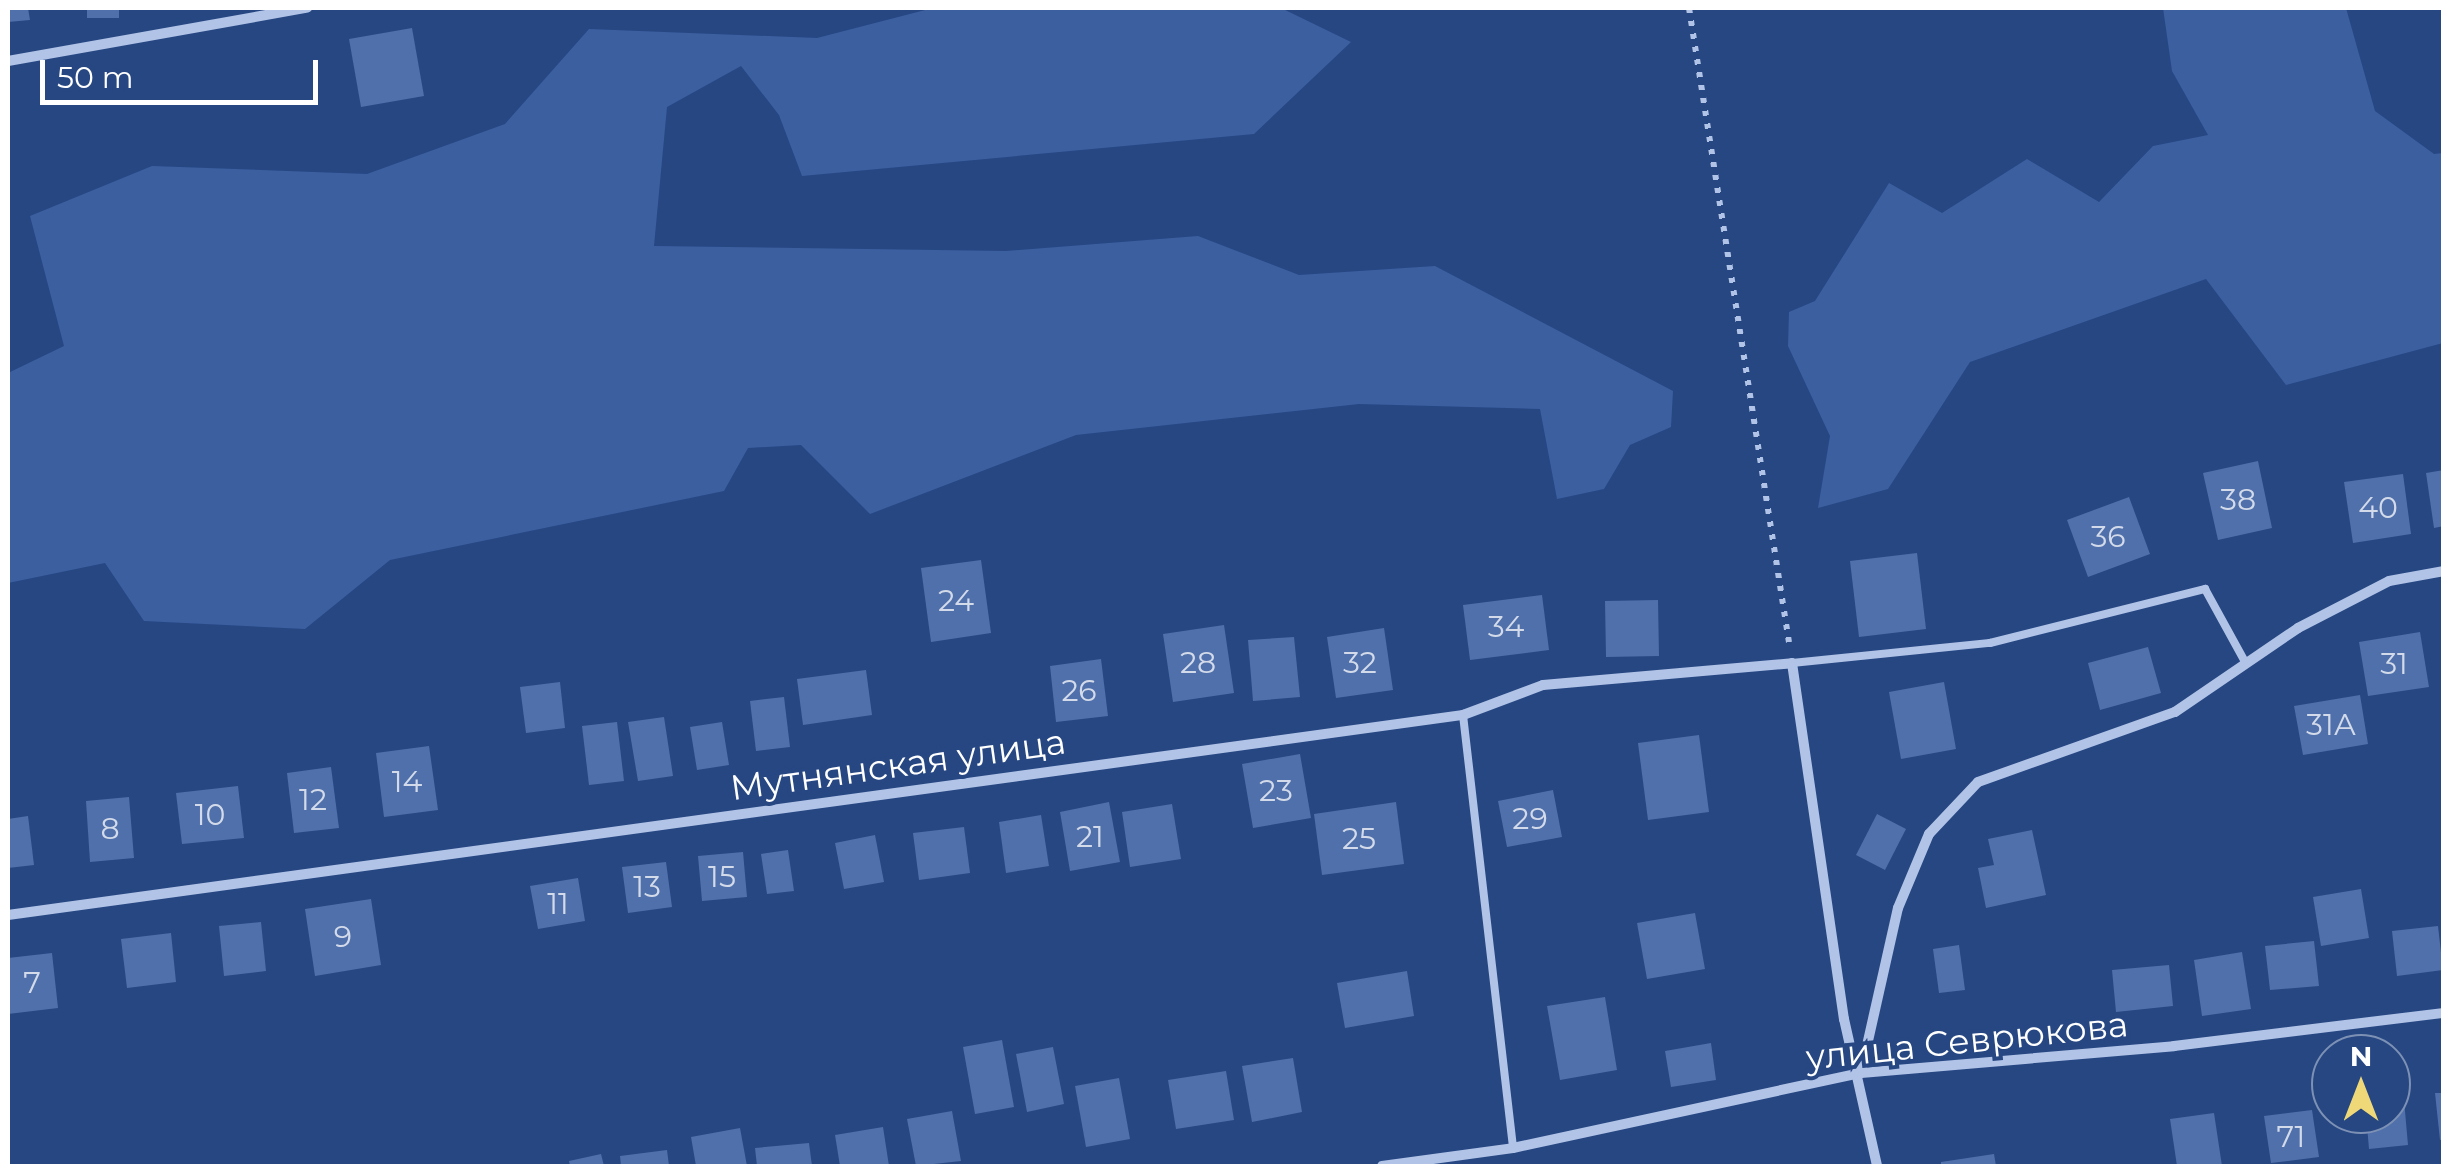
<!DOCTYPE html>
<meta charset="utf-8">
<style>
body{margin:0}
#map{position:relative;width:2451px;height:1174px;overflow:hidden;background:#274783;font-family:Montserrat,sans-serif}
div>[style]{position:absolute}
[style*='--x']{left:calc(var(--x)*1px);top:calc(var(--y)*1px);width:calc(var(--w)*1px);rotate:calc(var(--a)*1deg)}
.green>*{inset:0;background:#3c5fa0}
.building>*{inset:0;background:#5070ab}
.path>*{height:6px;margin-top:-3px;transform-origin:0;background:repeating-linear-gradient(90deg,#b1c4e7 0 5px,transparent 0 13px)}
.lane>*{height:8px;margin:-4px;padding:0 4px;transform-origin:4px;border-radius:4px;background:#b1c4e7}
.street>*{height:10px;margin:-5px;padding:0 5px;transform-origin:5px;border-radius:5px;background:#b1c4e7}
span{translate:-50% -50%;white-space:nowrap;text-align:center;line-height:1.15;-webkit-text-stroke:8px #274783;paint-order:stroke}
.number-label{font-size:30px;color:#d3dbea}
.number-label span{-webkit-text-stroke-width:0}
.street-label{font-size:35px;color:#fff}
.frame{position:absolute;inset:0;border:10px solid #fff;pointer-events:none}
.north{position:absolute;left:2311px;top:1034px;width:100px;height:100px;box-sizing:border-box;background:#274783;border:2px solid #7d91b5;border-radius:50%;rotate:0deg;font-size:28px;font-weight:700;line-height:40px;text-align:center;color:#fff}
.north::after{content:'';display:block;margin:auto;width:35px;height:45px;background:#efd877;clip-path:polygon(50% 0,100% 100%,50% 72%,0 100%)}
.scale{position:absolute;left:40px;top:60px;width:278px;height:45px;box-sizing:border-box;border:5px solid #fff;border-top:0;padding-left:12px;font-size:30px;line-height:35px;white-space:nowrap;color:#fff;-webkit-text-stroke:8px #274783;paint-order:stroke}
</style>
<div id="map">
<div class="green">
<i style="clip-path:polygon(933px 8px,1281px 8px,1351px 42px,1254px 134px,802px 176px,779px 115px,741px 66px,667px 107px,654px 246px,1006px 251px,1198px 236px,1299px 275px,1435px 266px,1673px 391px,1671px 427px,1630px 445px,1604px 489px,1557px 499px,1540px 409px,1359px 404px,1076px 435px,870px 514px,801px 445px,748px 448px,724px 491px,390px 560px,305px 629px,144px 621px,105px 563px,8px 583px,8px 373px,64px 346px,30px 216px,152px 166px,367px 174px,505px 124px,589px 29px,817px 38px)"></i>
<i style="clip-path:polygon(2163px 8px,2346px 8px,2375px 111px,2434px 154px,2443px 153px,2443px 343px,2286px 385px,2206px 279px,1970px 362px,1888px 489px,1818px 508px,1830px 436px,1788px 346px,1789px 312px,1815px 301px,1889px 183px,1942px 213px,2027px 159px,2099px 202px,2153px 146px,2208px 135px,2172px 71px)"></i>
</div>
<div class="building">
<i style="clip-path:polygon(8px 8px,28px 8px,30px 20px,8px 22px)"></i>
<i style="clip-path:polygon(87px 8px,119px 8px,119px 18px,87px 18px)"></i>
<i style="clip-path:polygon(412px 28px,424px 96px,361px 107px,349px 39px)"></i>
<i style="clip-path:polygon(2258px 461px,2272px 528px,2218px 540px,2203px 473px)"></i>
<i style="clip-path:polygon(2444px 470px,2444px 526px,2434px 528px,2426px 473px)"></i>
<i style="clip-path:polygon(2403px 474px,2411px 534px,2353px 543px,2344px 482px)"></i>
<i style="clip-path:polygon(2129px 497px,2150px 554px,2088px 577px,2067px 520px)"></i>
<i style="clip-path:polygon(1917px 553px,1926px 629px,1859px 637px,1850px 561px)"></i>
<i style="clip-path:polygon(981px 560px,991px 633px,931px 642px,921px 568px)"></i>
<i style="clip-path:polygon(1542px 595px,1549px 650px,1470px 660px,1463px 605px)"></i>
<i style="clip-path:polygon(1658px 600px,1659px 656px,1606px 657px,1605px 601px)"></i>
<i style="clip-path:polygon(1224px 625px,1234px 693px,1173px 702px,1163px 634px)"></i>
<i style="clip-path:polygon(1384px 628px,1393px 690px,1336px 698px,1327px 637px)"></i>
<i style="clip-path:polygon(2420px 632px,2429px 687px,2368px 696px,2359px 642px)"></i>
<i style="clip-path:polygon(1294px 637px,1300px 697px,1253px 701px,1248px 640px)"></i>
<i style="clip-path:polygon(2148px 647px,2161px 693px,2100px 710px,2088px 663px)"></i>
<i style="clip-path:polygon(1101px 659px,1108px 716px,1056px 722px,1050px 666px)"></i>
<i style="clip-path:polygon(866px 670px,872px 715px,803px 725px,797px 679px)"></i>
<i style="clip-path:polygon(560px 682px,565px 728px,526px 733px,520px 687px)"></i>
<i style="clip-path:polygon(1944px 682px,1956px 749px,1901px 759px,1889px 692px)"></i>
<i style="clip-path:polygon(2360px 695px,2368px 744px,2303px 755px,2294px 706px)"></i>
<i style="clip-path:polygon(784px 697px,790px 747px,756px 751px,750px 701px)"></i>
<i style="clip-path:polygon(664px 717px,673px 776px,638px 781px,628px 722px)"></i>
<i style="clip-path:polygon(617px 722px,624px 781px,589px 785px,582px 726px)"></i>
<i style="clip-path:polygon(722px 722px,729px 765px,697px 770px,690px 727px)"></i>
<i style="clip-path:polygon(1699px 735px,1709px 812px,1648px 820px,1638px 743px)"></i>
<i style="clip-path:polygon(429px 746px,438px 810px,384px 817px,376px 753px)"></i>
<i style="clip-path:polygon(1300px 754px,1311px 818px,1253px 828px,1242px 764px)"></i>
<i style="clip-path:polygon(331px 767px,339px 828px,294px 833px,287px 773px)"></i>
<i style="clip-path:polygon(238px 786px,244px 838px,182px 844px,176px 793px)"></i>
<i style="clip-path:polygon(1553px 790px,1562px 837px,1507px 847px,1498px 801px)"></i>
<i style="clip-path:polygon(129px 797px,134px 858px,90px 862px,86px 801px)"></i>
<i style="clip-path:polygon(1109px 802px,1120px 862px,1070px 871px,1060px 812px)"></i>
<i style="clip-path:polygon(1396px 802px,1404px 864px,1322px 875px,1314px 814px)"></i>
<i style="clip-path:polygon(1172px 804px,1181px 859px,1130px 867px,1122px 812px)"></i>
<i style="clip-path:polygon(1877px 814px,1906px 829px,1885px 870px,1856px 855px)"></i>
<i style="clip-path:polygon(1041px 815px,1049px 866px,1006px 873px,999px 822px)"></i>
<i style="clip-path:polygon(28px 816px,34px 865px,8px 868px,8px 819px)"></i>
<i style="clip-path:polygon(964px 827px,970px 873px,919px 880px,913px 833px)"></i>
<i style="clip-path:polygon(2032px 830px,2046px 895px,1986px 908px,1978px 868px,1994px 865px,1988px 839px)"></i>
<i style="clip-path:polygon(875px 835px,884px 882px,844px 889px,835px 843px)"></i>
<i style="clip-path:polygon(788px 850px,794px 891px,767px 894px,761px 854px)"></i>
<i style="clip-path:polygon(743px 852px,747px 897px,702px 901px,698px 856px)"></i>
<i style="clip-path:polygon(666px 862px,672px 907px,628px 913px,622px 867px)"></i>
<i style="clip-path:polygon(578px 878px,585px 921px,538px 929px,530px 886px)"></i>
<i style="clip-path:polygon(2361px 889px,2369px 938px,2321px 946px,2313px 897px)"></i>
<i style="clip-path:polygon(371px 899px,381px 965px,315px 976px,305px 909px)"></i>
<i style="clip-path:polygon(1695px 913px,1705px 969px,1647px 979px,1637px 923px)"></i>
<i style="clip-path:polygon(261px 922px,266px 971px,224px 976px,219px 926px)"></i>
<i style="clip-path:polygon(2438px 926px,2443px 970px,2397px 976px,2392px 931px)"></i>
<i style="clip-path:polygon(171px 933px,176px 982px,127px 988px,121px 939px)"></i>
<i style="clip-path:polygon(2314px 941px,2319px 986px,2270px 990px,2265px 946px)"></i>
<i style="clip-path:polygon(1959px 945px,1965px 990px,1939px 993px,1933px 949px)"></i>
<i style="clip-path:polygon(2242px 952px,2251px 1009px,2202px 1016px,2194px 960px)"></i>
<i style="clip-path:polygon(52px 953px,58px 1008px,8px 1014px,8px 958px)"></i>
<i style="clip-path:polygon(2169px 965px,2173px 1006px,2116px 1012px,2112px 970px)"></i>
<i style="clip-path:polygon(1407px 971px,1414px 1016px,1345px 1028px,1337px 983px)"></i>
<i style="clip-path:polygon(1605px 997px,1617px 1070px,1560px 1080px,1547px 1006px)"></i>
<i style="clip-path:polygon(1002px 1040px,1014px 1107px,975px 1114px,963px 1047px)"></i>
<i style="clip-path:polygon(1711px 1043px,1716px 1080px,1671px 1087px,1665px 1051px)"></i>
<i style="clip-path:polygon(1053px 1047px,1064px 1104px,1027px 1112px,1016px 1054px)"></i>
<i style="clip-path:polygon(1293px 1058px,1302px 1112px,1252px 1122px,1242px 1066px)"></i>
<i style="clip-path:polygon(1226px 1071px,1234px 1120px,1176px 1129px,1168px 1080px)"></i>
<i style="clip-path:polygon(1119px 1078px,1130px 1139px,1086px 1147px,1075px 1086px)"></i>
<i style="clip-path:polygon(2435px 1093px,2444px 1093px,2444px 1139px,2440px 1140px)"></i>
<i style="clip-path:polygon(2404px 1100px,2408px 1145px,2369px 1149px,2366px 1114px,2391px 1114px,2391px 1101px)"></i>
<i style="clip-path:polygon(2312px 1110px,2319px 1157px,2271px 1163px,2264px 1116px)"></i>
<i style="clip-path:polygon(952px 1111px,961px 1161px,916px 1166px,907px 1119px)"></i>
<i style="clip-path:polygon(2214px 1113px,2222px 1166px,2177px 1166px,2170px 1119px)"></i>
<i style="clip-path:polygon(883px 1127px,889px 1166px,840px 1166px,835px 1135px)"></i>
<i style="clip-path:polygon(740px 1128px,747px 1166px,696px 1166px,691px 1137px)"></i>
<i style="clip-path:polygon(809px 1143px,812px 1166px,757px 1166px,755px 1148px)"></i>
<i style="clip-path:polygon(667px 1150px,669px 1166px,621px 1166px,620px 1156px)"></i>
<i style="clip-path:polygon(601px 1154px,604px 1166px,570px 1166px,569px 1161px)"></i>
<i style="clip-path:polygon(1994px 1154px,1996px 1166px,1941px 1166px,1941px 1162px)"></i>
</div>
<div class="path">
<i style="--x:1689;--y:8;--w:642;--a:81.04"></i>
</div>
<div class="lane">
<i style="--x:1792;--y:663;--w:199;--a:-5.8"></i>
<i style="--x:1990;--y:643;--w:222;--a:-14.1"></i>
<i style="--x:2205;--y:589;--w:81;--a:61.2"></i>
<i style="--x:1463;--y:715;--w:436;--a:83.4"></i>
</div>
<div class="street">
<i style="--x:8;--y:61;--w:304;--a:-10.1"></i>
<i style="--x:8;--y:915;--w:1469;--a:-7.83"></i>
<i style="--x:1463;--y:715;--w:85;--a:-20.6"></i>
<i style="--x:1543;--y:685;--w:250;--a:-5"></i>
<i style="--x:1792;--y:663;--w:360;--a:81.7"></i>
<i style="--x:1844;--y:1019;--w:151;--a:77.3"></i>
<i style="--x:1861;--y:1072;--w:168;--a:-77.3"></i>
<i style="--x:1898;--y:908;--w:80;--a:-67.3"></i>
<i style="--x:1929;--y:834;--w:71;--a:-46.7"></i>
<i style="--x:1978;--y:782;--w:209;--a:-19.6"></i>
<i style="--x:2175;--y:712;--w:149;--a:-34.3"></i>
<i style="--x:2298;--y:628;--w:102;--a:-27.3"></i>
<i style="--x:2389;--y:581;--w:56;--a:-10.3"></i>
<i style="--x:1382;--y:1166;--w:132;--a:-7.8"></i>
<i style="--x:1513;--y:1148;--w:356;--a:-12.2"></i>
<i style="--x:1861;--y:1073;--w:314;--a:-4.9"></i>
<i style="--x:2174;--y:1046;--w:272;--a:-7"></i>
</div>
<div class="number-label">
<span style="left:2238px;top:500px">38</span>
<span style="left:2378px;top:508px">40</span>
<span style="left:2108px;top:537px">36</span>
<span style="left:956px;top:601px">24</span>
<span style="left:1506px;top:627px">34</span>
<span style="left:1198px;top:663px">28</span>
<span style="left:1360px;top:663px">32</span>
<span style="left:2394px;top:664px">31</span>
<span style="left:1079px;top:691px">26</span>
<span style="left:2331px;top:725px">31А</span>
<span style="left:407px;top:782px">14</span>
<span style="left:1276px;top:791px">23</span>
<span style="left:313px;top:800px">12</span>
<span style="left:210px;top:815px">10</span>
<span style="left:1530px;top:819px">29</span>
<span style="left:110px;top:829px">8</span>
<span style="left:1090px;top:837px">21</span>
<span style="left:1359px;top:839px">25</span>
<span style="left:722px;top:877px">15</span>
<span style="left:647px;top:887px">13</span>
<span style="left:558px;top:904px">11</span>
<span style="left:343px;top:937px">9</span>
<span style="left:32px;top:983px">7</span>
<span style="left:2291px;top:1137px">71</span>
</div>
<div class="street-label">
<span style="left:898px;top:765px;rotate:-8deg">Мутнянская улица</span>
<span style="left:1967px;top:1041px;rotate:-6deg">улица Севрюкова</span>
</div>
<div class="frame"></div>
<div class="north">N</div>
<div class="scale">50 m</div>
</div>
